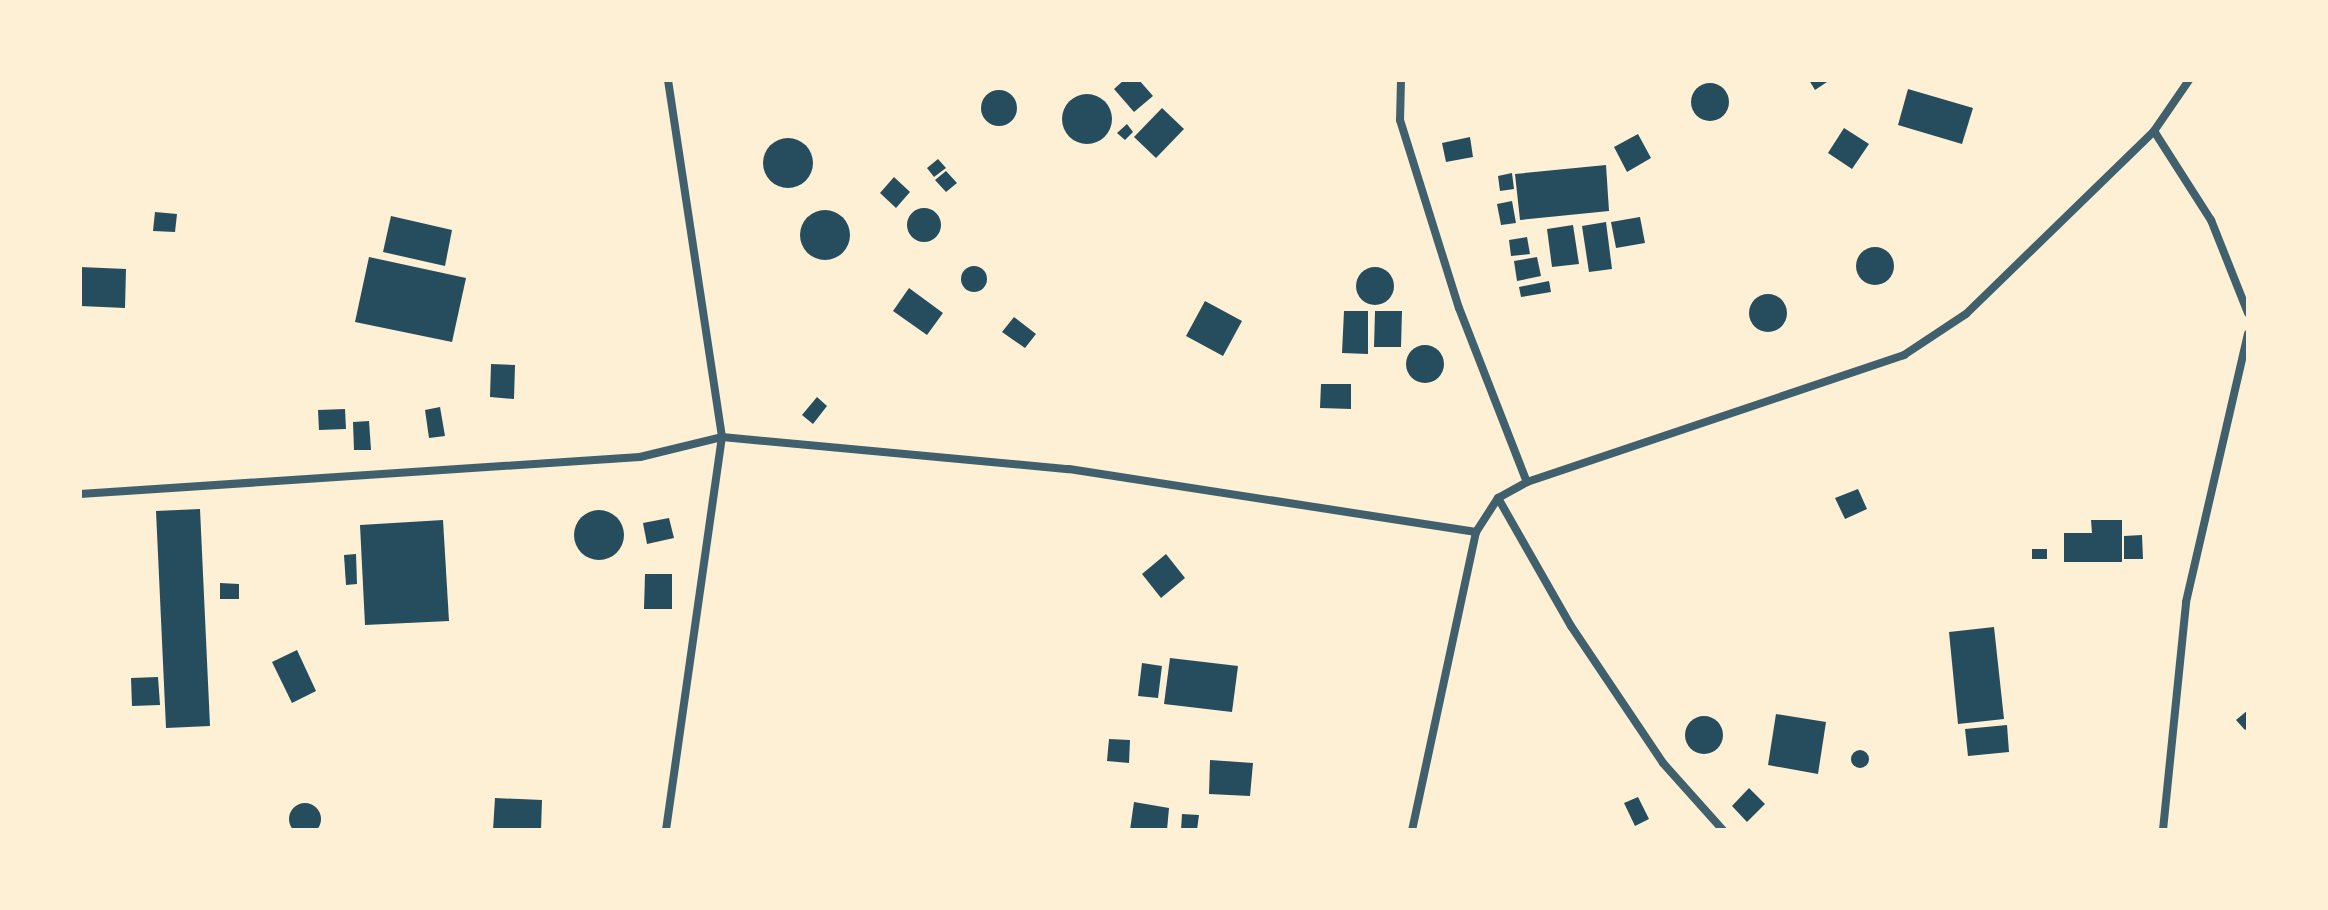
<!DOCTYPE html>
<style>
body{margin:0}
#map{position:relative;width:2328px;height:910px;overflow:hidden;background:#fdf0d5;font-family:"Exo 2",sans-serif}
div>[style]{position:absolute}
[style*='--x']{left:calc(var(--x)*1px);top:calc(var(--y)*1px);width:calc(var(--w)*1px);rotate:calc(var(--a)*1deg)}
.building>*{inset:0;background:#264d5e}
.round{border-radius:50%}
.minor>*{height:8px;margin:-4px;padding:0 4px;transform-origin:4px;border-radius:4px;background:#3f606c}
span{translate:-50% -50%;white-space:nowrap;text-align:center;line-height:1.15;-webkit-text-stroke:6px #fdf0d5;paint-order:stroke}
.frame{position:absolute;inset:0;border:82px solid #fdf0d5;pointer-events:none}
</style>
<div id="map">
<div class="building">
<i style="clip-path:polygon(1124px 80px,1139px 80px,1153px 96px,1134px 112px,1114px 89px)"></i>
<i style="clip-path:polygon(1809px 80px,1830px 80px,1815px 90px)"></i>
<i class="round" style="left:1691px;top:83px;width:38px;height:38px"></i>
<i style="clip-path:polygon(1908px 89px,1973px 108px,1962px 144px,1898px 125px)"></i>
<i class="round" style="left:981px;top:90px;width:36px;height:36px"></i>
<i class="round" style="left:1062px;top:94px;width:50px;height:50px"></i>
<i style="clip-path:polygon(1162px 108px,1184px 129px,1156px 158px,1134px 137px)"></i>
<i style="clip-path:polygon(1127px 124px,1133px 132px,1125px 140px,1117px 133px)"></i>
<i style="clip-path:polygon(1844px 128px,1869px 144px,1852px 169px,1828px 153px)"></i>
<i style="clip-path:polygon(1638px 134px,1651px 158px,1627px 172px,1614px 147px)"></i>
<i style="clip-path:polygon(1470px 137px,1473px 157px,1446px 162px,1442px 143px)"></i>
<i class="round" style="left:763px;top:138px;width:50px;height:50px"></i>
<i style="clip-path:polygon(938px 159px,946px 168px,934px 177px,927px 168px)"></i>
<i style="clip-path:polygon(1606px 165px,1609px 211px,1520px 220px,1515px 174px)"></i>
<i style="clip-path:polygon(946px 171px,957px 183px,946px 192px,935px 180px)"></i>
<i style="clip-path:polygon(1512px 173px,1514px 189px,1500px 191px,1498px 176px)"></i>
<i style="clip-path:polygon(894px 177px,910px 192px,896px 208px,880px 193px)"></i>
<i style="clip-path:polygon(1512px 201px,1516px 223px,1501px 225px,1497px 204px)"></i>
<i class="round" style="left:907px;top:208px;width:34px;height:34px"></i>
<i class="round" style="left:800px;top:210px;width:50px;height:50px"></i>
<i style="clip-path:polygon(155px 212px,177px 214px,175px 232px,153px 231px)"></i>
<i style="clip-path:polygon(391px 216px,452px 230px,445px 266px,383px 252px)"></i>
<i style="clip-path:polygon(1640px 217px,1645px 243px,1616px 248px,1611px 222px)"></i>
<i style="clip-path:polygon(1606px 222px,1612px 269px,1589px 272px,1582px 226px)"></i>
<i style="clip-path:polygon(1573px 225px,1579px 264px,1552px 267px,1547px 229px)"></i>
<i style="clip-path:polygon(1527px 237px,1530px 254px,1511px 256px,1509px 240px)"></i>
<i class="round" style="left:1856px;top:247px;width:38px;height:38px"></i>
<i style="clip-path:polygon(369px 257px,466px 278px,452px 342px,355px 322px)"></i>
<i style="clip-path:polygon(1537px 257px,1541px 276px,1517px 281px,1514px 261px)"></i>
<i class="round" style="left:961px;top:266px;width:26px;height:26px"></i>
<i class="round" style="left:1356px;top:267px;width:38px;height:38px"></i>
<i style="clip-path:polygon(80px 267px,126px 269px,125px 308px,80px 306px)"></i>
<i style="clip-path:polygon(1549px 281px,1551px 292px,1521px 297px,1519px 287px)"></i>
<i style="clip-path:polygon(909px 288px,943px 313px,927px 335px,893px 311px)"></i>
<i class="round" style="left:1749px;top:294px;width:38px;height:38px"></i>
<i style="clip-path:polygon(1205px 301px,1242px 321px,1223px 356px,1186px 336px)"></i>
<i style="clip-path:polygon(1344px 311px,1368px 311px,1368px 354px,1342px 353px)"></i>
<i style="clip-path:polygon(1375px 311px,1402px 311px,1401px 347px,1374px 347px)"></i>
<i style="clip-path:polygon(1014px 317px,1036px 334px,1025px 348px,1002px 332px)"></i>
<i class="round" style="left:1406px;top:345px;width:38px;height:38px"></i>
<i style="clip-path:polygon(491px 364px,515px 365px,514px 399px,490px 397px)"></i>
<i style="clip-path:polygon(1321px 384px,1351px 384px,1351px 409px,1320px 408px)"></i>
<i style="clip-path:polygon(817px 397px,827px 406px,813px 424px,802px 415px)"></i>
<i style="clip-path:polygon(440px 407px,445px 436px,429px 438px,425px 410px)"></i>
<i style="clip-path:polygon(345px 409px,346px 429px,319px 430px,318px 410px)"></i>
<i style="clip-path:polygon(369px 421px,371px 450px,354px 450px,353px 422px)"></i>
<i style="clip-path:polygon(1858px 489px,1867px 509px,1845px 519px,1835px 498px)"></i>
<i style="clip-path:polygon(200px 509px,210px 726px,166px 728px,156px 511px)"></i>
<i class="round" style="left:574px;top:510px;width:50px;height:50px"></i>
<i style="clip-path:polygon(669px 518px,674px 538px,647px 544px,643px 523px)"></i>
<i style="clip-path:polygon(443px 520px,449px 621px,365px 625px,360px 525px)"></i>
<i style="clip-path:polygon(2091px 520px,2122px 520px,2122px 562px,2064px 562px,2064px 533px,2092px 533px)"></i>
<i style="clip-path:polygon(2142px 535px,2143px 559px,2124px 559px,2124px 536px)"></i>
<i style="clip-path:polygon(2032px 549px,2047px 549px,2047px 559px,2032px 559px)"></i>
<i style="clip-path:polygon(356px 554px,357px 584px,346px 585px,344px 555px)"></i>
<i style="clip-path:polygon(1166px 554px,1185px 578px,1161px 598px,1142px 574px)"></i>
<i style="clip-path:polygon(645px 574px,672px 574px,672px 609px,644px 609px)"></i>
<i style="clip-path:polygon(220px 583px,239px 584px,239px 599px,220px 599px)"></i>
<i style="clip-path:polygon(1994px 627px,2004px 719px,1958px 724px,1949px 632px)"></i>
<i style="clip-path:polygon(297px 650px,316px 691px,292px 703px,272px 662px)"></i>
<i style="clip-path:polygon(1170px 658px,1238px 666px,1232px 712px,1164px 704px)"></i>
<i style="clip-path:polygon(1142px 663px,1162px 666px,1158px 698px,1138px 696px)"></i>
<i style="clip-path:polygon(158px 677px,160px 705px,132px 706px,131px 678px)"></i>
<i style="clip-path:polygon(2248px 710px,2248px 728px,2245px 730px,2236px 720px)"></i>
<i style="clip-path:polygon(1776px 714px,1826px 722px,1818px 774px,1768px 765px)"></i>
<i class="round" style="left:1685px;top:716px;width:38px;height:38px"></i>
<i style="clip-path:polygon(2007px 725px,2009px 752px,1968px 756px,1965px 729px)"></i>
<i style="clip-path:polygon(1109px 739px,1130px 740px,1129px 763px,1107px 761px)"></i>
<i class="round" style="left:1851px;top:750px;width:18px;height:18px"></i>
<i style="clip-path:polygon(1210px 760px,1253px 763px,1250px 796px,1209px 794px)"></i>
<i style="clip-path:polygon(1749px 788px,1765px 804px,1747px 822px,1732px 806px)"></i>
<i style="clip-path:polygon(1638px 797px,1649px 819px,1635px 826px,1624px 803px)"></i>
<i style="clip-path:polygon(495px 798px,542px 800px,541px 830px,493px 830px)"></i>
<i style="clip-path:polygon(1134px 802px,1169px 808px,1167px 830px,1130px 830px)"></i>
<i class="round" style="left:289px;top:803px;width:32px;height:32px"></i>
<i style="clip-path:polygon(1182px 814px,1199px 815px,1197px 830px,1181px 830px)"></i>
</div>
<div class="minor">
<i style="--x:1401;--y:80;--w:40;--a:91.4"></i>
<i style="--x:1400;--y:120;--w:197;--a:72.6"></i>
<i style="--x:1459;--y:308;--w:187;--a:68.7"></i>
<i style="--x:1527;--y:482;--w:33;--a:151"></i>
<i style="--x:1498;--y:498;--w:40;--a:122.9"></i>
<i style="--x:1476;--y:532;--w:305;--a:102.1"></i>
<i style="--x:2154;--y:131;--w:106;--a:57.4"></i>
<i style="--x:2211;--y:220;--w:100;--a:68.3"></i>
<i style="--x:1527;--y:482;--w:398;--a:-18.6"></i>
<i style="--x:1904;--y:355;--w:74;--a:-33.5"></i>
<i style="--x:1966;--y:314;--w:262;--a:-44.2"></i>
<i style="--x:2154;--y:131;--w:62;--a:-55.5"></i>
<i style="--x:80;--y:494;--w:561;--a:-3.78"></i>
<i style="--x:640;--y:457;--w:84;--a:-13.7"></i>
<i style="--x:722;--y:437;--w:348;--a:5.3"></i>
<i style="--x:1069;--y:469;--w:412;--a:8.8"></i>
<i style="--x:1498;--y:498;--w:147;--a:60.3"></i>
<i style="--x:1571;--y:626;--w:165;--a:56.1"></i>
<i style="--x:1663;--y:763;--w:90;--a:48.2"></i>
<i style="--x:666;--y:830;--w:397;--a:-81.9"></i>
<i style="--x:722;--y:437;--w:361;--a:-98.6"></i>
<i style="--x:2163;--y:830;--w:229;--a:-84.2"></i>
<i style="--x:2186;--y:602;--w:275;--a:-77"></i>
</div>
<div class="frame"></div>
</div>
